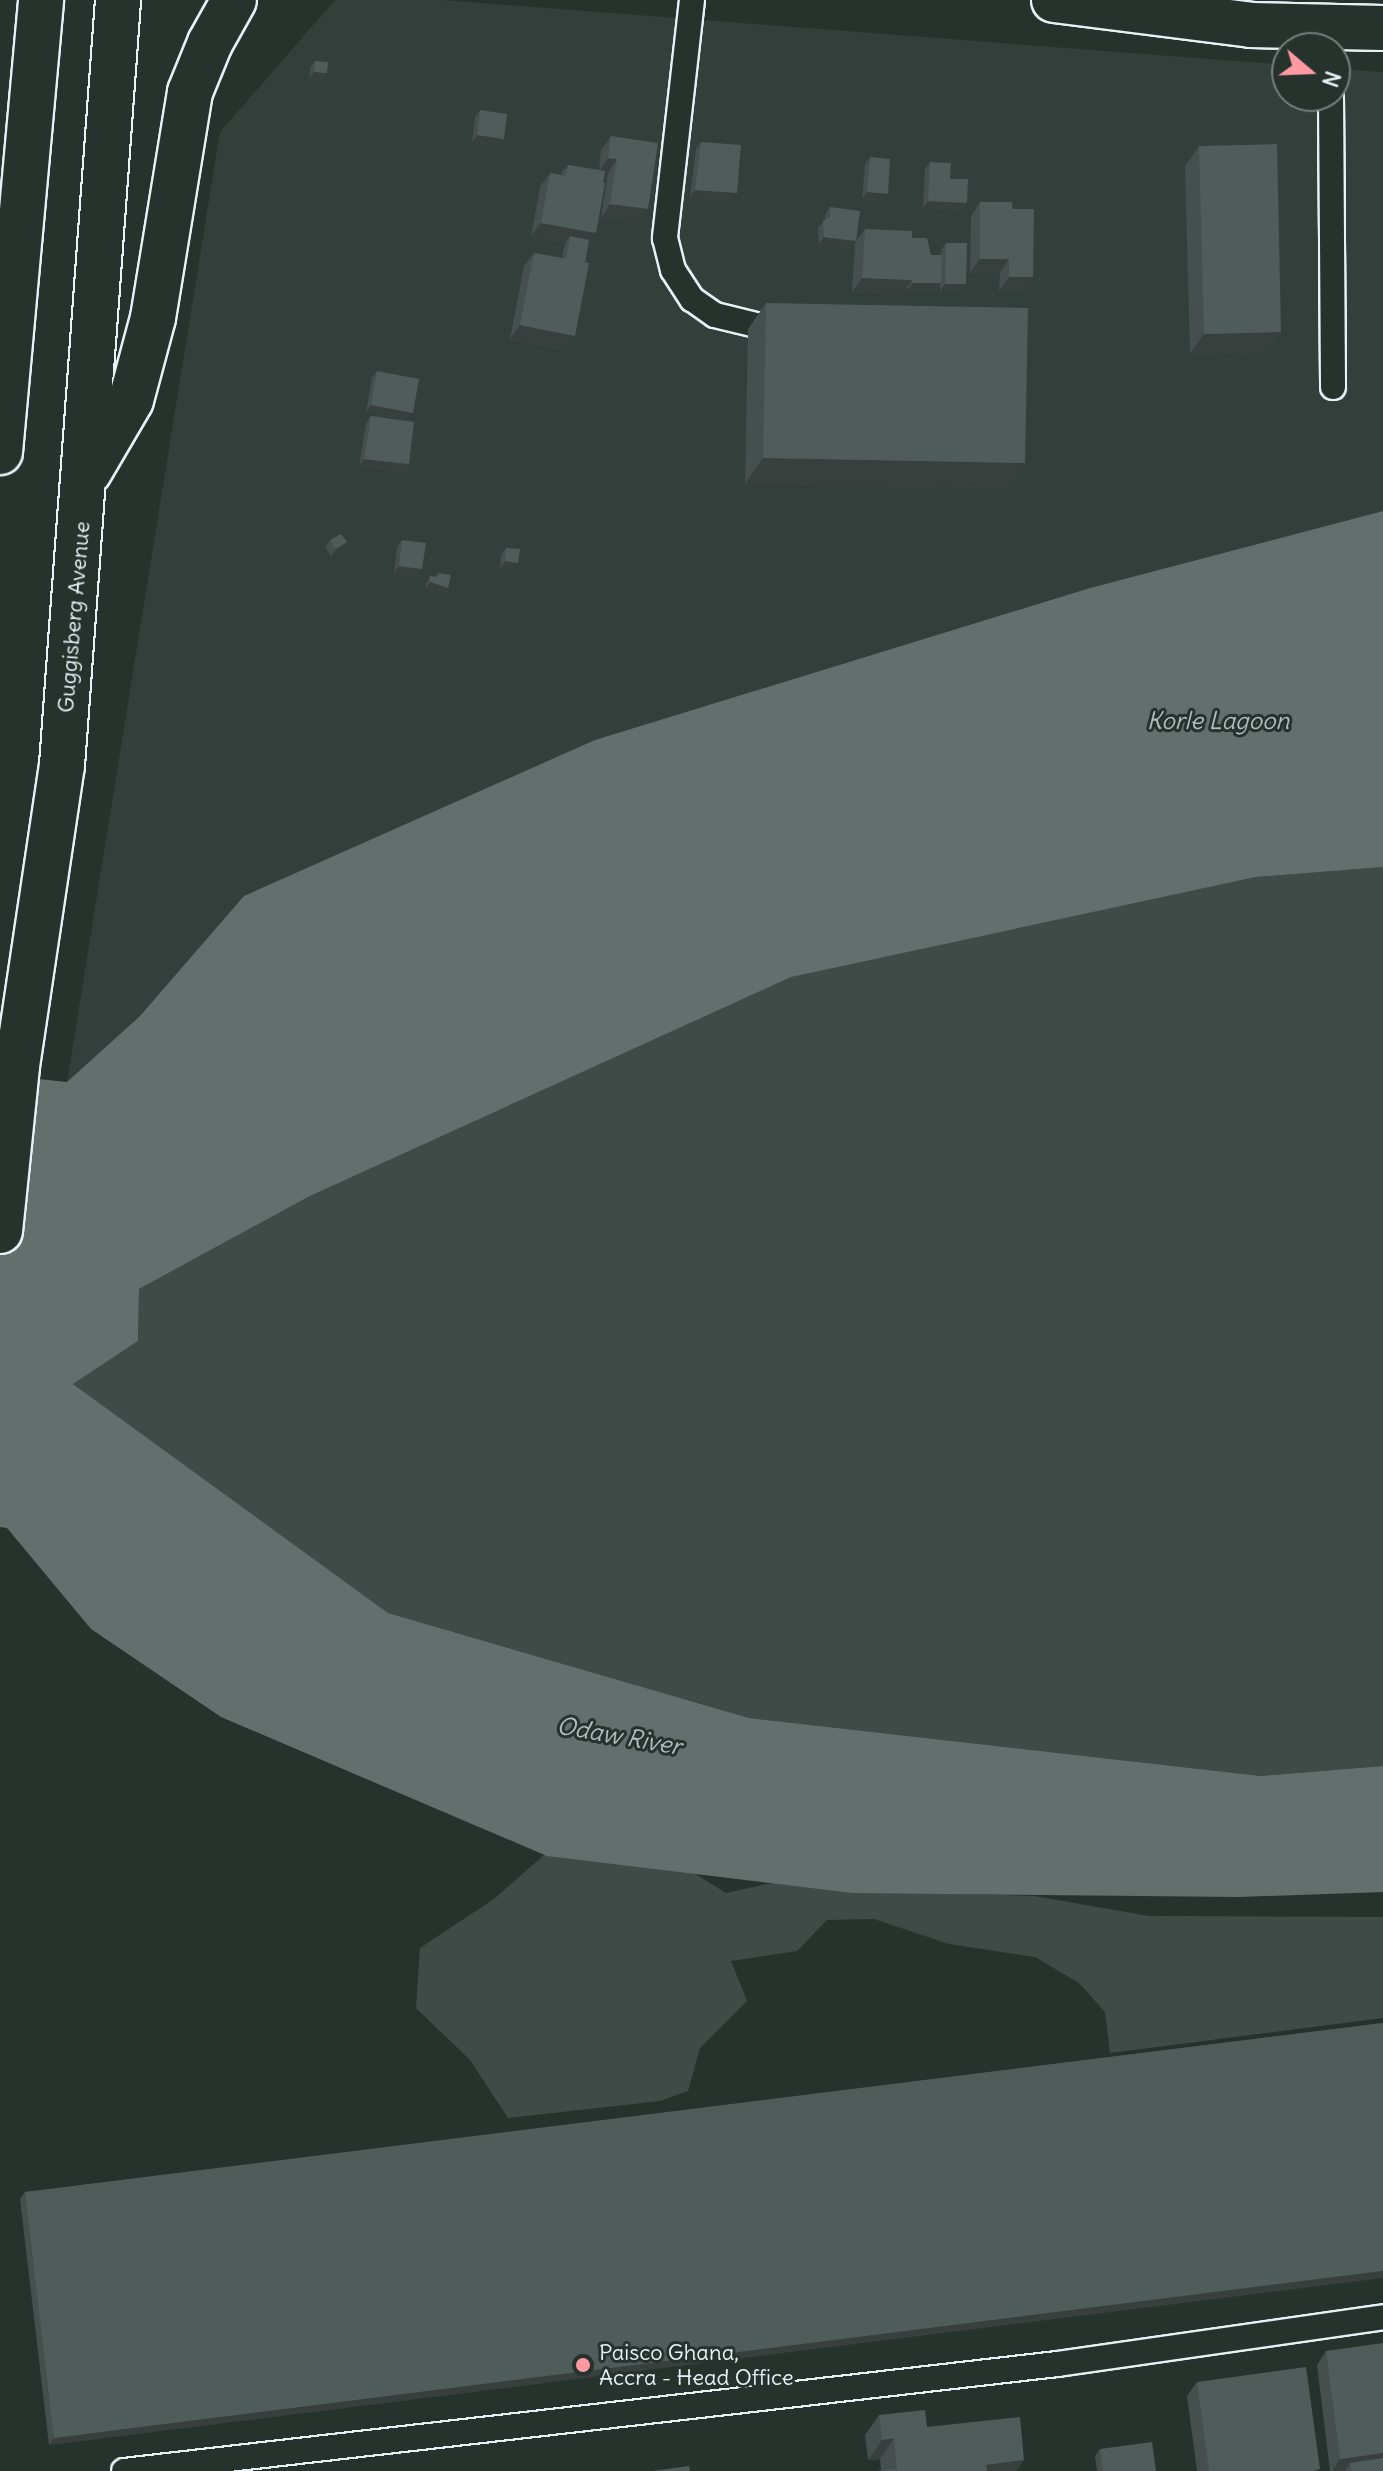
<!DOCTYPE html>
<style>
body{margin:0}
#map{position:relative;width:1383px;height:2471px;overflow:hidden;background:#26332d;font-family:Delius,sans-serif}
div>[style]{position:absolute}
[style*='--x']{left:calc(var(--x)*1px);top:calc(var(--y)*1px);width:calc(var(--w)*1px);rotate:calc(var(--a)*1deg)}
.built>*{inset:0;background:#333f3a}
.green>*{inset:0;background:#3e4b47}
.water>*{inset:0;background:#636f6d}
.roads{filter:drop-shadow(2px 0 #e8f1f8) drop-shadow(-2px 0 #e8f1f8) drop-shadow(0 2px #e8f1f8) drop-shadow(0 -2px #e8f1f8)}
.lane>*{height:24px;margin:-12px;padding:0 12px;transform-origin:12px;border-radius:12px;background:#26332d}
.primary>*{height:44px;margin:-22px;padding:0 22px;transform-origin:22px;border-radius:22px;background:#26332d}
.wall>*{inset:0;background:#454f4d}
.shaded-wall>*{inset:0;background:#38403e}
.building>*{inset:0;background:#505c59}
.dots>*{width:22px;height:22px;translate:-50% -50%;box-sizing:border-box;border:4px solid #26332d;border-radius:50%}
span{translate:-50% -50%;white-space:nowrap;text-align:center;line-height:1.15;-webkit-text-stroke:6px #26332d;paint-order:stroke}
.street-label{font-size:22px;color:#e8f1f8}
.poi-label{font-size:22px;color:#e8f1f8}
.left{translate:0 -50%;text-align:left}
.water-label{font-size:24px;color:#b3bdc0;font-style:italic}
.north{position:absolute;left:1271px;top:32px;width:80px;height:80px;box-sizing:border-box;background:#26332d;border:2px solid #747f7e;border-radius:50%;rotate:109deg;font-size:22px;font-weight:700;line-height:32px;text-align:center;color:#e8f1f8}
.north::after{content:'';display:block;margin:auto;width:28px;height:36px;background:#ff9aa2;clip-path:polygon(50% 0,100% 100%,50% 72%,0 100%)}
</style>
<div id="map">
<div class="built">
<i style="clip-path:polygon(335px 0,443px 0,1287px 65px,1287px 96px,1335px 96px,1335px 69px,1383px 72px,1383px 511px,1090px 588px,595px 740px,140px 1016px,67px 1082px,220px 132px)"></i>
</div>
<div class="green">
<i style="clip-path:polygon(1383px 867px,1383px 1766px,1261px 1776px,749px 1718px,388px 1613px,73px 1384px,138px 1341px,139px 1289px,310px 1196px,791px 976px,1256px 877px)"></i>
<i style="clip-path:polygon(594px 1811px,726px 1893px,836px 1869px,936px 1893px,1034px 1896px,1149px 1916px,1383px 1917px,1383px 2018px,1110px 2053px,1105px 2012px,1079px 1983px,1035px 1957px,949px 1944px,874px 1919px,827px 1920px,797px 1951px,731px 1961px,747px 2001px,700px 2048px,688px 2091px,660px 2101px,508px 2118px,470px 2060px,416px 2008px,420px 1948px,494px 1899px)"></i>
</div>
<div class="water">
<i style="clip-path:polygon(1383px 511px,1383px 867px,1256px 877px,791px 977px,310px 1196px,139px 1289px,138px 1341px,73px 1384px,388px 1613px,749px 1718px,1261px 1776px,1383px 1766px,1383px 1892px,1239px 1897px,852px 1893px,547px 1856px,221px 1717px,91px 1629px,7px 1528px,0 1527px,0 1075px,67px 1082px,140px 1016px,244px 896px,595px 740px,1090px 588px)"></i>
</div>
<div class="roads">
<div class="lane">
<i style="--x:692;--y:0;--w:240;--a:96.5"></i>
<i style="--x:665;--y:238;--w:33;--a:76"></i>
<i style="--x:673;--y:270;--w:35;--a:57"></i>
<i style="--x:692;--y:299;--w:28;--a:35"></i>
<i style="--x:715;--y:315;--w:46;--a:13.7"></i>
<i style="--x:760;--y:326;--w:24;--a:-2"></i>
<i style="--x:1331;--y:96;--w:291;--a:89.6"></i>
<i style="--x:124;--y:2471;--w:940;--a:-6.54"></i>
<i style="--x:1058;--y:2364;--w:328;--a:-8.2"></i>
</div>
<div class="primary">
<i style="--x:1054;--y:0;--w:199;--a:7.2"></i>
<i style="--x:1251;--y:25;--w:132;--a:1.3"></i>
<i style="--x:0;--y:452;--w:454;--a:-84.8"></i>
<i style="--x:89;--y:472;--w:83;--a:-59.7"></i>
<i style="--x:131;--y:400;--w:85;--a:-75"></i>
<i style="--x:153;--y:318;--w:229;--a:-80.7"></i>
<i style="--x:190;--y:92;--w:53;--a:-67.8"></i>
<i style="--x:210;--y:43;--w:49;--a:-60.8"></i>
<i style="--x:0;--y:1231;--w:166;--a:-84.1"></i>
<i style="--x:17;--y:1066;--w:304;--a:-81.5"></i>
<i style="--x:62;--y:765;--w:767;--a:-85.81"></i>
</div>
</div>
<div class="wall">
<i style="clip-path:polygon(315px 61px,327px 73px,322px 80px,309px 79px,310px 68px)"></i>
<i style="clip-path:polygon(480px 110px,504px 139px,499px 146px,472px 142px,475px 117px)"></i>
<i style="clip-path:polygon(611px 136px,638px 223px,601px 218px,608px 173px,604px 173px,565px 350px,510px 339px,524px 266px,534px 253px,562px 258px,565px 243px,531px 236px,540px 187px,550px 173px,562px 175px,562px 172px,568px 165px,599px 170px,601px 150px)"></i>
<i style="clip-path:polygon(701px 142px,732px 201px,690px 197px,696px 149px)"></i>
<i style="clip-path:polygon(1199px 146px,1281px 332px,1267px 352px,1190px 354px,1185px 166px)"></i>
<i style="clip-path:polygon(870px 157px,883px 201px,862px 199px,865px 164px)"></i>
<i style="clip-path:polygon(930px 162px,950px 179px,962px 210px,923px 208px,925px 169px)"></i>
<i style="clip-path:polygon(980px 202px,1012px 202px,1023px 291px,999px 291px,1000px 273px,970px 273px,971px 216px)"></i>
<i style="clip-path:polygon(830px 207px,851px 248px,819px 244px,818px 228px,825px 219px,825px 215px)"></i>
<i style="clip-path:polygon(865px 229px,912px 238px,931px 255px,941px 255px,941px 250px,946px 243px,961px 291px,940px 291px,940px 285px,936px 291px,907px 290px,907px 288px,902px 294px,852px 292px,855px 243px)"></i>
<i style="clip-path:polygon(766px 303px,1025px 463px,1007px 488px,745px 484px,748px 329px)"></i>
<i style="clip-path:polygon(377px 371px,413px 413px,408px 420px,366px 412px,372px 378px)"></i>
<i style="clip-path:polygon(371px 416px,409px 464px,404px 472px,359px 466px,366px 423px)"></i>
<i style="clip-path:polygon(330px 540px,342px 549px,331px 556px,325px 547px)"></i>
<i style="clip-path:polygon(402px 540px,422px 569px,417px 576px,394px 574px,397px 547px)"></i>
<i style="clip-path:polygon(506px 548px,513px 570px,500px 568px,501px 555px)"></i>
<i style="clip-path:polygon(438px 573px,448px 588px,443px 595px,425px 590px,426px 584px,430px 576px,435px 577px)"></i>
<i style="clip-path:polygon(1383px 2023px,49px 2445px,20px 2199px,25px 2192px)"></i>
<i style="clip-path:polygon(1326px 2351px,1383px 2471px,1330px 2471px,1317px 2365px)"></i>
<i style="clip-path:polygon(1197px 2382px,1319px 2471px,1197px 2471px,1187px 2396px)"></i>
<i style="clip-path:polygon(879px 2415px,927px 2427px,1024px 2460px,881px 2471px,880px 2459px,868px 2460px,865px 2435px)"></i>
<i style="clip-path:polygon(1100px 2449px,1156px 2471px,1097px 2471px,1095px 2456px)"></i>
</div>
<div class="shaded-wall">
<i style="clip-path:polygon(314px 72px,327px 73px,322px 80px,309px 79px)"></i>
<i style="clip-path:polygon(477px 135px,504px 139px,499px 146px,472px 142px)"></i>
<i style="clip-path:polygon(608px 158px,617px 159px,608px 173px,599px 172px)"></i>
<i style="clip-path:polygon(695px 190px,737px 193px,732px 201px,690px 197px)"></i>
<i style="clip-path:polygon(867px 192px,888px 194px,883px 201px,862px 199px)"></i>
<i style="clip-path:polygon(928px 201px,967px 203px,962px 210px,923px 208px)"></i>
<i style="clip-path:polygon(610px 204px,648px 209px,638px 223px,601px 218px)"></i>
<i style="clip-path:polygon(541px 223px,596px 233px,586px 247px,570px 236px,565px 243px,531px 236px)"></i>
<i style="clip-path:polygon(824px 237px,856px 241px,851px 248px,819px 244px)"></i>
<i style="clip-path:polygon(980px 259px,1009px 259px,1000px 273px,970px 273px)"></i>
<i style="clip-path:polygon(1009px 277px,1033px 277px,1023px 291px,999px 291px)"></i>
<i style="clip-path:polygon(862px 278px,912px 280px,902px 294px,852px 292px)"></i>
<i style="clip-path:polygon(912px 283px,941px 283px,936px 291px,907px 290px)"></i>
<i style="clip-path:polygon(945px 284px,966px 284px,961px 291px,940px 291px)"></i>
<i style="clip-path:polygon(520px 325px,575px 336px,565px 350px,510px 339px)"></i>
<i style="clip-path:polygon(1281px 332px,1267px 352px,1190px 354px,1204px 334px)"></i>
<i style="clip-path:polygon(371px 405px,413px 413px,408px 420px,366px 412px)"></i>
<i style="clip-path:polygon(763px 458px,1025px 463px,1007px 488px,745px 484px)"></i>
<i style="clip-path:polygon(364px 459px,409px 464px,404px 472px,359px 466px)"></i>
<i style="clip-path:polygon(347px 542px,342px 549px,331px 556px,336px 549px)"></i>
<i style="clip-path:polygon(505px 561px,518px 563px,513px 570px,500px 568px)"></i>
<i style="clip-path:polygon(399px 566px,422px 569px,417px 576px,394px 574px)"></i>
<i style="clip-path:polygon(430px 582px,448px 588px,443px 595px,425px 590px)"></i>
<i style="clip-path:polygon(1383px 2271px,1383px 2278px,49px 2445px,54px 2438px)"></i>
<i style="clip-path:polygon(894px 2438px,880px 2459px,868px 2460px,882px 2440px)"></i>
<i style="clip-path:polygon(1383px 2453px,1383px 2466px,1350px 2463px,1345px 2471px,1332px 2471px,1340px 2459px)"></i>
<i style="clip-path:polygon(1024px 2460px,1017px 2471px,981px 2471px,986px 2465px)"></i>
</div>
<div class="building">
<i style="clip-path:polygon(315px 61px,328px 62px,327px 73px,314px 72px)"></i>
<i style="clip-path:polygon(480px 110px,507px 114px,504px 139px,477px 135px)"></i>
<i style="clip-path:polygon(611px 136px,658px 143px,648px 209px,610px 204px,617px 159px,608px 158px)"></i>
<i style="clip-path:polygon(701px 142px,741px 145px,737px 193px,695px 190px)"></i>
<i style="clip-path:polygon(1277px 144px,1281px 332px,1204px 334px,1199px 146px)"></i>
<i style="clip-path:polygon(870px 157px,890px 159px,888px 194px,867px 192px)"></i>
<i style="clip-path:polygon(930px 162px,951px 163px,950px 179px,968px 179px,967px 203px,928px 201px)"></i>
<i style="clip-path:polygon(568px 165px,605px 171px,603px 183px,566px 176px)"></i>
<i style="clip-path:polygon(550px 173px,605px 183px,596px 233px,541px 223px)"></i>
<i style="clip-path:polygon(980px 202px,1012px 202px,1012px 209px,1034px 209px,1033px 277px,1009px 277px,1009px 259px,980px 259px)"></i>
<i style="clip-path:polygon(830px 207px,860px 211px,856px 241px,824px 237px,823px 221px,830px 217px)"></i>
<i style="clip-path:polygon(865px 229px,912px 231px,912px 280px,862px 278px)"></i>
<i style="clip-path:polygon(570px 236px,589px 240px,585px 263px,566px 259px)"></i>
<i style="clip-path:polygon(912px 238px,927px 238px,931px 255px,942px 255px,941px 283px,912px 283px)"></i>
<i style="clip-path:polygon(946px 243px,967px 243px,966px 284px,945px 284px)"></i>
<i style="clip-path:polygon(534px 253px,589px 263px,575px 336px,520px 325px)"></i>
<i style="clip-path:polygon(766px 303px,1028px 308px,1025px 463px,763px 458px)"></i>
<i style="clip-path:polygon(377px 371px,419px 379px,413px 413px,371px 405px)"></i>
<i style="clip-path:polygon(371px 416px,414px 422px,409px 464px,364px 459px)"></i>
<i style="clip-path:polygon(341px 534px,347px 542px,336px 549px,330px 540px)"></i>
<i style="clip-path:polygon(402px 540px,426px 543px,422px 569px,399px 566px)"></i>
<i style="clip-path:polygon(506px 548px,520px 549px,518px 563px,505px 561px)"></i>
<i style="clip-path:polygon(438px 573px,451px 575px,448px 588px,430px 582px,430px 576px,437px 577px)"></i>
<i style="clip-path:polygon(1383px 2023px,1383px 2271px,54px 2438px,25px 2192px)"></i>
<i style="clip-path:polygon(1383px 2343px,1383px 2453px,1340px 2459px,1326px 2351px)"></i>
<i style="clip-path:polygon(1306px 2367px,1320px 2469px,1309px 2471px,1209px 2471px,1197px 2382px)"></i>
<i style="clip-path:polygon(925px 2410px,927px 2427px,1020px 2417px,1024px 2460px,986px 2465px,987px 2471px,876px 2471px,897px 2469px,894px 2438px,882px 2440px,879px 2415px)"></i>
<i style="clip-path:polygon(1152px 2442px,1156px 2471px,1103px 2471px,1100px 2449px)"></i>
<i style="clip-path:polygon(1383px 2458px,1383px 2471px,1352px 2471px,1350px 2463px)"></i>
<i style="clip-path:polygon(689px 2466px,690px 2471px,652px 2471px)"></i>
</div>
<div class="dots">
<i style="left:583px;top:2365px;background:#ff9aa2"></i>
</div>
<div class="street-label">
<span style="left:74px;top:617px;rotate:-85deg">Guggisberg Avenue</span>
</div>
<div class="poi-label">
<span class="left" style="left:599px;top:2365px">Paisco Ghana,<br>Accra - Head Office</span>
</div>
<div class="water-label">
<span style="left:1218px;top:721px">Korle Lagoon</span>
<span style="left:619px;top:1736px;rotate:10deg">Odaw River</span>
</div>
<div class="north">N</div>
</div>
